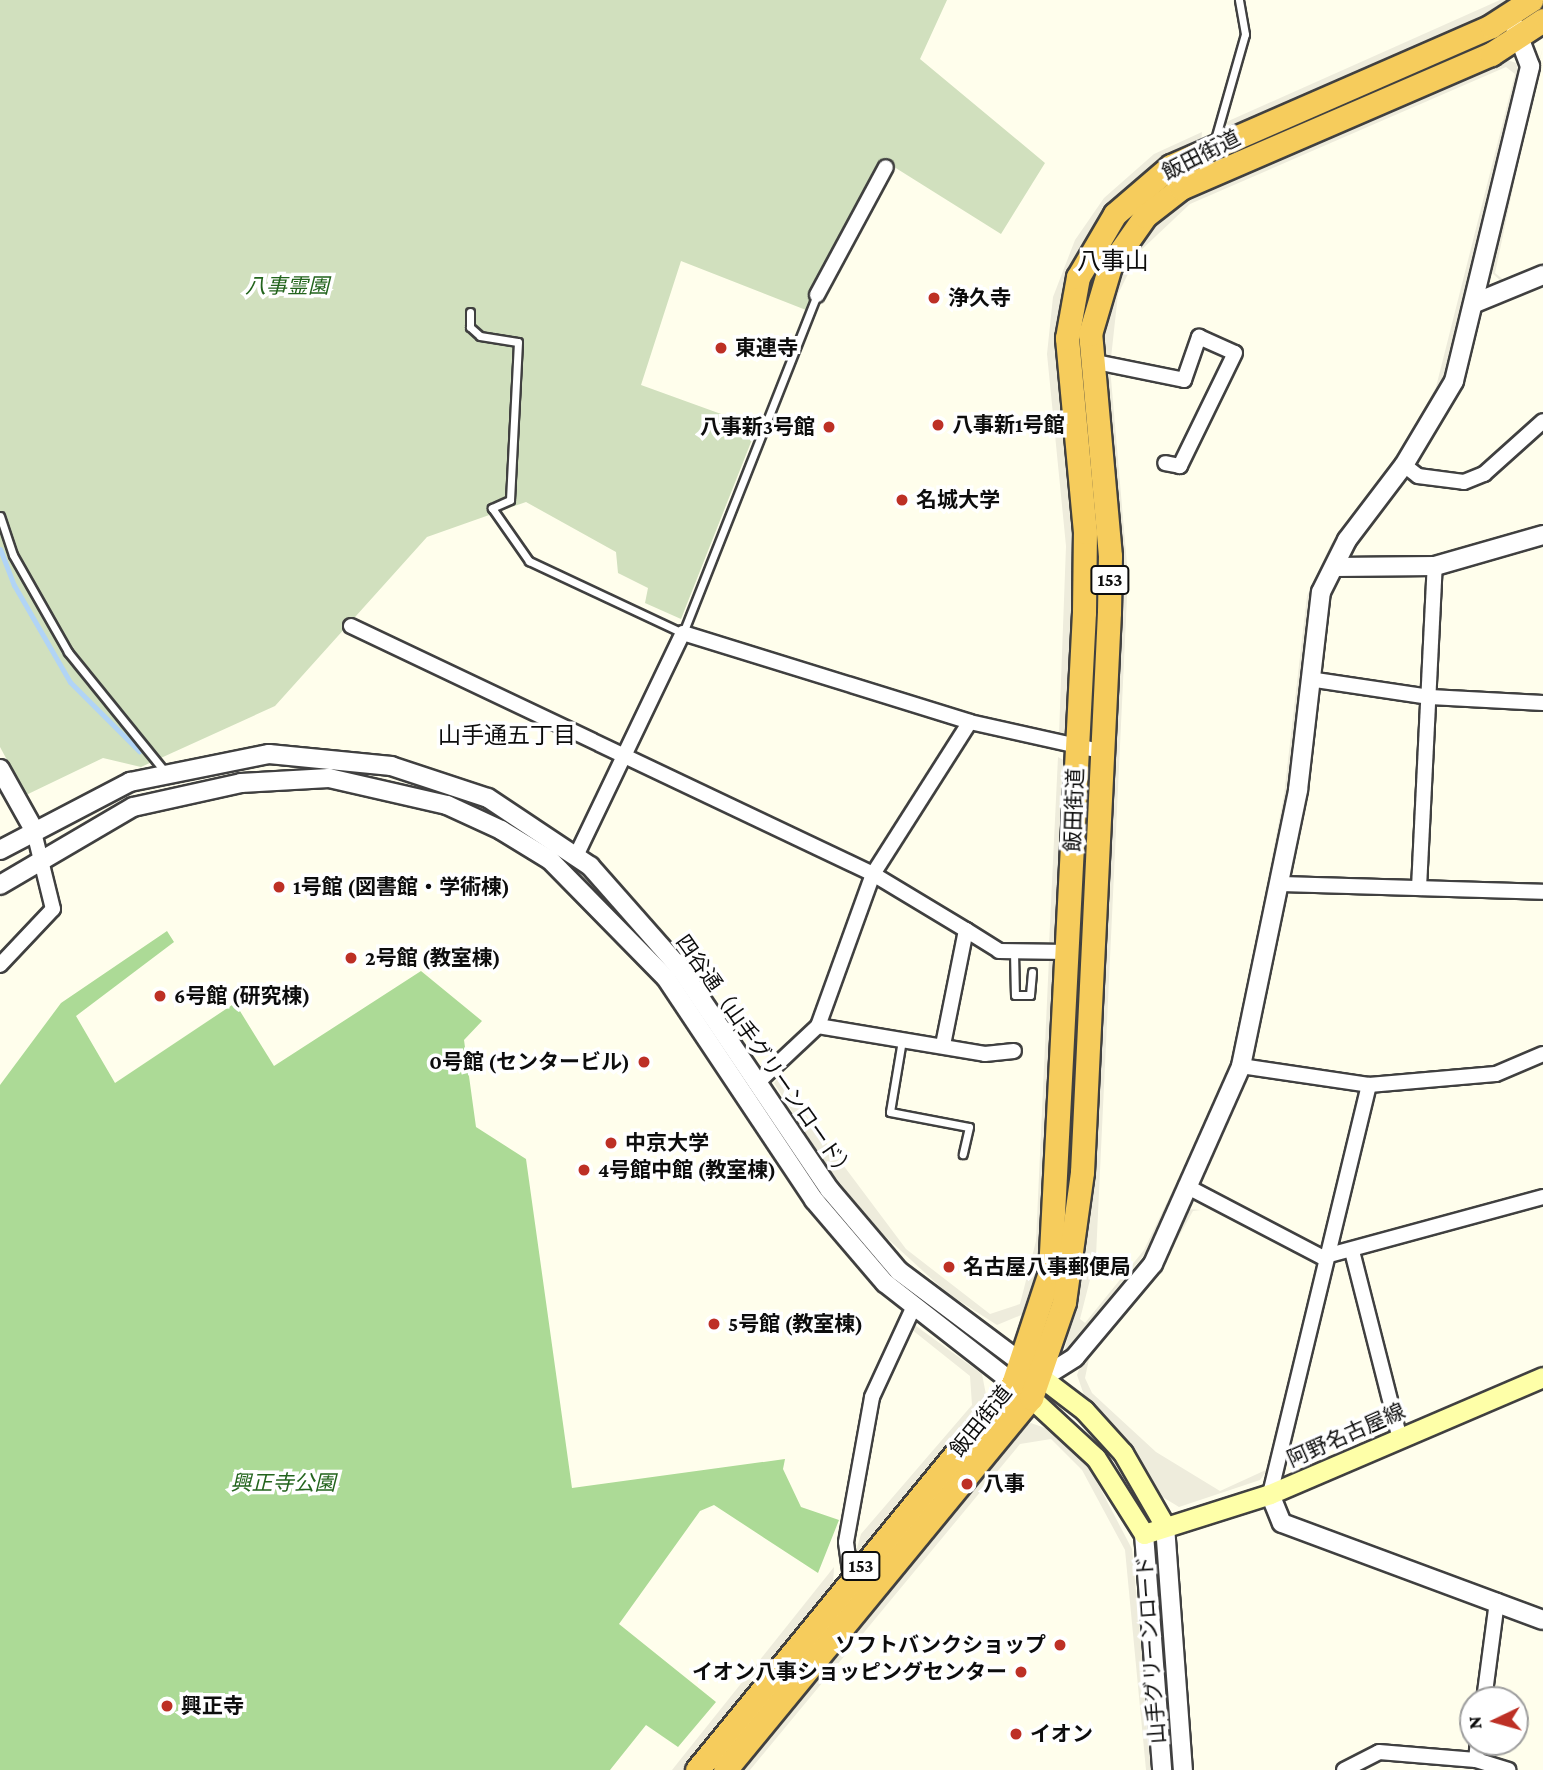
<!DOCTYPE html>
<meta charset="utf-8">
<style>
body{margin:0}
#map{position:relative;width:1543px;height:1770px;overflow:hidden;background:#fffeec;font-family:"Crimson Pro","Noto Sans JP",serif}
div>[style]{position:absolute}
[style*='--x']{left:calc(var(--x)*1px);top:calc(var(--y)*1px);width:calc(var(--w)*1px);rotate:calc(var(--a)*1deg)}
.forest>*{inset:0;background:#acda96}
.cemetery>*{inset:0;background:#d1e0be}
.plaza>*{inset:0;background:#eeecdc}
.stream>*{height:5px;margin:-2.5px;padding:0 2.5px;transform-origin:2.5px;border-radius:2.5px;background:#b1d4f6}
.roads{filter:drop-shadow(2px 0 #404040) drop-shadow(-2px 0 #404040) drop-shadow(0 2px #404040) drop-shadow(0 -2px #404040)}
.service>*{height:7px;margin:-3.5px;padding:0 3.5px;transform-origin:3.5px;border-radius:3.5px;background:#fff}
.minor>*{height:14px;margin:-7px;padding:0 7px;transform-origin:7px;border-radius:7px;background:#fff}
.tertiary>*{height:18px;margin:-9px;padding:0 9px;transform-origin:9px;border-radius:9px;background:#fff}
.secondary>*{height:19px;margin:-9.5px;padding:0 9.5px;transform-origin:9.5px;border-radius:9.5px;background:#feffa8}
.trunk>*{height:23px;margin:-11.5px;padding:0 11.5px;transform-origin:11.5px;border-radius:11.5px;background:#f6cc5c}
.dots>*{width:19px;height:19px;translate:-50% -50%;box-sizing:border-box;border:4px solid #fff;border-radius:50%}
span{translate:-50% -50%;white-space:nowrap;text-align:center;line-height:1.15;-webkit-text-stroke:7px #fff;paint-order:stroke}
.shield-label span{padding:2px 5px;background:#fff;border:2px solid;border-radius:5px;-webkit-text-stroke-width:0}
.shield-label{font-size:19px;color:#0d0d0d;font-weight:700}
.street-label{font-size:21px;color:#0d0d0d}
.park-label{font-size:21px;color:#23641d;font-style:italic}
.poi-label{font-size:21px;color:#0d0d0d;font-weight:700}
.left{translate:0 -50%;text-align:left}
.right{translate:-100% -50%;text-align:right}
.neighbourhood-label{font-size:23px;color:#0d0d0d}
.quarter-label{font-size:24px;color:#0d0d0d}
.north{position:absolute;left:1459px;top:1686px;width:70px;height:70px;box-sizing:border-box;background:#fff;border:2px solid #9e9e9e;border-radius:50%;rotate:265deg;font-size:19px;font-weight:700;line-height:28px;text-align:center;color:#0d0d0d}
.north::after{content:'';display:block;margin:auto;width:24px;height:32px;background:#bd3025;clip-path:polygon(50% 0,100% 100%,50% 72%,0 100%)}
</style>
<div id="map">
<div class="forest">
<i style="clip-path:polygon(167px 931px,174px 942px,76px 1016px,115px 1083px,235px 1003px,274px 1066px,421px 971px,482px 1021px,464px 1040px,476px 1127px,526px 1159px,572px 1488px,785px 1459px,783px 1469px,801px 1507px,839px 1520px,818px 1573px,714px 1505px,700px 1511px,619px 1624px,716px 1702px,678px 1747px,646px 1725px,610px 1770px,0 1770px,0 1085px,61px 1003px)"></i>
</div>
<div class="cemetery">
<i style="clip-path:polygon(0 0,947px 0,920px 59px,1045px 163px,1001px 234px,883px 160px,806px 310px,681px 261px,641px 385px,757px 427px,681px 619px,645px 603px,648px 588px,618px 573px,616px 552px,526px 502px,427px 537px,275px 706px,141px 767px,103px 758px,26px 795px,0 747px)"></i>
</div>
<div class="plaza">
<i style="clip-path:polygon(1500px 0,1517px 0,1235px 128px,1224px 123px)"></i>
<i style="clip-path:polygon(1543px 46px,1495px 273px,1505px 281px,1543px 263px,1543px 268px,1505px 285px,1489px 270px)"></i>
<i style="clip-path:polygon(1502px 58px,1516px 63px,1520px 77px,1454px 355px,1424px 424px,1316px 586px,1290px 794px,1232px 1065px,1284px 795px,1307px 596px,1331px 544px,1404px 445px,1436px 387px,1515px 74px,1506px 67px,1190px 204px,1139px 252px,1118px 294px,1110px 367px,1128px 576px,1096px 1256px,1080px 1319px,1085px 1323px,1144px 1250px,1229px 1073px,1157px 1239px,1064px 1353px,1086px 1256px,1110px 755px,1099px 340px,1112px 283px,1141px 234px,1180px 199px)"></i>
<i style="clip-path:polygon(1202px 132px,1201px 143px,1145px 173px,1119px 196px,1085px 241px,1068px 280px,1057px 368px,1076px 539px,1069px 731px,1059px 734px,1066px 546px,1047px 354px,1053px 297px,1075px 240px,1104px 198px,1154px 154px)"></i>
<i style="clip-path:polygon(1058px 757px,1065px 761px,1059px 938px,1049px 945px)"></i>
<i style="clip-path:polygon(1049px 958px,1058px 964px,1045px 1247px,1026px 1313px,997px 1325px,947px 1293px,876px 1228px,828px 1168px,774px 1083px,778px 1078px,906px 1249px,990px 1314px,1020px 1304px,1036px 1241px)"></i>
<i style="clip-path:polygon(1188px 1209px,1201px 1210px,1193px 1211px,1155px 1279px,1089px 1359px,1085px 1378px,1092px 1393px,1156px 1452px,1220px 1491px,1268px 1469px,1260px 1480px,1179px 1507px,1161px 1496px,1127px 1442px,1085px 1398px,1077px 1375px,1083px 1358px,1166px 1253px)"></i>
<i style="clip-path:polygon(916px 1326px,982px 1374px,987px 1400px,854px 1558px,861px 1534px,972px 1405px,970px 1376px,911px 1329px)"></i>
<i style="clip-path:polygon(1031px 1423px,1059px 1433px,1089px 1467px,1132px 1549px,1153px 1770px,1146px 1770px,1125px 1550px,1082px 1470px,1051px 1439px,1020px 1444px,750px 1770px,737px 1770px,1014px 1434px)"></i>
<i style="clip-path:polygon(834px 1567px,833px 1586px,687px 1770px,672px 1770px)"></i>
</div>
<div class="stream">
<i style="--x:0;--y:549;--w:39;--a:69"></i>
<i style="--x:14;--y:585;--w:112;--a:60"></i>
<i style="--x:70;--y:682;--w:98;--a:45"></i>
</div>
<div class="roads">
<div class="service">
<i style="--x:1214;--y:143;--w:113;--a:-74.1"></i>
<i style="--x:1245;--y:34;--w:35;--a:-100"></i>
<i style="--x:470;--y:312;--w:15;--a:90"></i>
<i style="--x:470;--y:327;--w:13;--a:42"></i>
<i style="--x:480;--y:336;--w:38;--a:9"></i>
<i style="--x:518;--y:342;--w:158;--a:92.9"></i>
<i style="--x:510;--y:500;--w:20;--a:156"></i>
<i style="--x:492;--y:508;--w:65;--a:55.1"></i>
<i style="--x:529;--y:561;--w:170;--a:25.1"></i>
<i style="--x:683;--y:633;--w:364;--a:-68.4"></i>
<i style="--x:0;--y:516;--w:41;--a:71.6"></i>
<i style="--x:13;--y:555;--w:112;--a:60.4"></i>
<i style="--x:68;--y:652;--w:156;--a:51"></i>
<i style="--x:1014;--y:952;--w:43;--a:88.7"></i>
<i style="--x:1015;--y:995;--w:15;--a:0"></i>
<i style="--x:1030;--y:995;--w:23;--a:-85"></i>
<i style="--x:902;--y:1040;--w:73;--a:99.5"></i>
<i style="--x:890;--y:1112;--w:80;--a:10.8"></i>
<i style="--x:969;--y:1127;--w:28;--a:103"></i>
</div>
<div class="minor">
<i style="--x:817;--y:295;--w:145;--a:-61.7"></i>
<i style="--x:1091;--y:361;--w:95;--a:11.5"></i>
<i style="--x:1184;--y:380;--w:46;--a:-70.8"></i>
<i style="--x:1199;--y:337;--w:39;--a:24"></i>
<i style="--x:1235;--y:353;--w:126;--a:116"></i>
<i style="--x:1180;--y:466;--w:15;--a:-169"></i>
<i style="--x:1404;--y:465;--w:18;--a:38"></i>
<i style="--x:1418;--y:476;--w:46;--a:7.4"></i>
<i style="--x:1464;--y:482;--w:22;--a:-22"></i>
<i style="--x:1484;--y:474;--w:79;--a:-41.9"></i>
<i style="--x:351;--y:626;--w:578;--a:25.41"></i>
<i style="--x:873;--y:874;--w:109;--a:31.1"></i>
<i style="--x:966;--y:930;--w:117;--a:101.3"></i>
<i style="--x:1309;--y:679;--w:122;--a:8.5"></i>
<i style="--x:1430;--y:697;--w:113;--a:3"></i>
<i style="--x:576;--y:856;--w:247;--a:-64.4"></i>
<i style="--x:683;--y:633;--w:300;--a:17.2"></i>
<i style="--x:970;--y:722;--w:133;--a:12.6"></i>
<i style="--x:1280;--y:884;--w:263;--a:1.7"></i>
<i style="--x:1419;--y:888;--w:322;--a:-87.2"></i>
<i style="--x:966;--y:930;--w:39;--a:32"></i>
<i style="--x:999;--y:951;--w:69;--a:0.8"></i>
<i style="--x:0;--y:965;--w:77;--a:-46.6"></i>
<i style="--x:53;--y:909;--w:83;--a:-103.9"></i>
<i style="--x:818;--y:1026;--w:169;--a:9.5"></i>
<i style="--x:985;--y:1054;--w:29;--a:-6"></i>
<i style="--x:1241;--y:1066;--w:129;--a:8.4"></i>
<i style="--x:1369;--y:1085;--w:127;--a:-5"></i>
<i style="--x:1496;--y:1074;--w:51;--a:-23.1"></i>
<i style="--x:757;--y:1083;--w:83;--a:-43.1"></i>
<i style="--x:818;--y:1026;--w:162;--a:-70.1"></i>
<i style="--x:873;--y:874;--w:180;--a:-57.5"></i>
<i style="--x:1186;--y:1186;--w:153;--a:27.6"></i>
<i style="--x:1322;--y:1257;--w:229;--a:-15.2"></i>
<i style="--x:1352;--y:1251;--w:191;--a:75.7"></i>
<i style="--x:1270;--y:1494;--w:421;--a:-76.4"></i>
<i style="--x:851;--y:1578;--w:36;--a:-98"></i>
<i style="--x:846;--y:1542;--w:147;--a:-79.8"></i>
<i style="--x:872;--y:1397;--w:100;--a:-65.2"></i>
<i style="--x:1484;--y:1700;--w:100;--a:-82.5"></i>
<i style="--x:1476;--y:1760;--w:18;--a:-84"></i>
<i style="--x:1344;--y:1770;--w:39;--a:-27"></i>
<i style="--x:1379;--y:1752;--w:97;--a:4.7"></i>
<i style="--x:1476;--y:1760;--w:34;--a:17"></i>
</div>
<div class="tertiary">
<i style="--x:1475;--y:303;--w:74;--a:-22.4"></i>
<i style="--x:1335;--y:567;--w:100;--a:-0.6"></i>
<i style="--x:1435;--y:566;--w:112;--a:-16"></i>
<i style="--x:0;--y:769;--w:68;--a:60.8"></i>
<i style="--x:0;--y:850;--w:147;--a:-27.6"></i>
<i style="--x:130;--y:782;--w:142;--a:-11.4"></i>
<i style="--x:269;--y:754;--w:123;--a:5.6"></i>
<i style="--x:391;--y:766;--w:102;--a:18.3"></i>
<i style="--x:488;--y:798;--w:123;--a:33.7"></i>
<i style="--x:590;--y:866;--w:136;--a:48.6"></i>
<i style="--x:680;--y:968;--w:268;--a:56"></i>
<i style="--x:830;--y:1190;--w:106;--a:49.6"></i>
<i style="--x:899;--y:1271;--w:179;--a:36.8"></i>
<i style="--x:1042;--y:1378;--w:39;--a:-32"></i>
<i style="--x:1075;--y:1357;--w:121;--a:-50"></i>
<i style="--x:1153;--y:1264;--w:217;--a:-66"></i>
<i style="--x:1241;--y:1066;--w:282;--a:-78.3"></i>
<i style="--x:1298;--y:790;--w:199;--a:-83.4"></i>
<i style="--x:1321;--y:592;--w:58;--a:-63.4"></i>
<i style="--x:1347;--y:540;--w:94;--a:-52.8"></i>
<i style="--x:1404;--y:465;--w:98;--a:-59.2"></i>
<i style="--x:1454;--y:381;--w:324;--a:-76.4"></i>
<i style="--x:1530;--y:66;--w:42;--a:-111"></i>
<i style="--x:0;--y:885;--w:154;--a:-30.4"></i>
<i style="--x:133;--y:807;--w:111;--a:-12.5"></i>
<i style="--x:241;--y:783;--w:88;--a:-3.3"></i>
<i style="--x:329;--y:778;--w:121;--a:12.9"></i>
<i style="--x:447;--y:805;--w:60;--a:24.8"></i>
<i style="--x:501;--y:830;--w:57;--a:31.5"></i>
<i style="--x:550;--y:860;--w:165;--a:45.5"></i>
<i style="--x:666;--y:978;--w:267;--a:56.3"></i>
<i style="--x:814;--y:1200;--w:109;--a:49.5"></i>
<i style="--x:885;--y:1283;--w:175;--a:38"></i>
<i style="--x:1270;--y:1494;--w:31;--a:68"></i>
<i style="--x:1282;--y:1523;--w:278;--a:20.4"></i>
<i style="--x:1165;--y:1526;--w:245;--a:85.8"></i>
<i style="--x:1144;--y:1534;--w:237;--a:85.6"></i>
</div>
<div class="secondary">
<i style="--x:1042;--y:1378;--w:53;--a:37.3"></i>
<i style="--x:1084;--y:1410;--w:58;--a:47.8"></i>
<i style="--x:1123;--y:1453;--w:84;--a:60.1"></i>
<i style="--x:1031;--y:1398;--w:88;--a:42.7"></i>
<i style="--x:1096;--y:1458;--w:90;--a:57.7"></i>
<i style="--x:1144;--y:1534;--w:132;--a:-17.6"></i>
<i style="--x:1270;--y:1494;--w:297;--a:-23.2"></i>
</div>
<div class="trunk">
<i style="--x:697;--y:1770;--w:499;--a:-50.7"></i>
<i style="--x:1013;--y:1384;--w:118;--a:-71.7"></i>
<i style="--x:1050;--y:1272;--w:661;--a:-87.05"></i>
<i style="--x:1084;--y:612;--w:80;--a:-89.3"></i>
<i style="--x:1085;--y:532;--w:195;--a:-95.3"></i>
<i style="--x:1067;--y:338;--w:62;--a:-79.8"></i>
<i style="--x:1078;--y:277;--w:73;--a:-59.6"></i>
<i style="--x:1115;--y:214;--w:74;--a:-40.6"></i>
<i style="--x:1171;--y:166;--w:349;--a:-23.6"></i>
<i style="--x:1491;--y:26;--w:48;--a:-33"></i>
<i style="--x:725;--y:1770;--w:482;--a:-50.6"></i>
<i style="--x:1031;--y:1398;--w:102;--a:-71"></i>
<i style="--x:1064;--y:1302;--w:131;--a:-82.1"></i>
<i style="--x:1082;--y:1172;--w:561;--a:-87.24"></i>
<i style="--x:1109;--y:612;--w:56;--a:-89"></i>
<i style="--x:1110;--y:556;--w:223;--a:-95.1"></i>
<i style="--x:1090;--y:334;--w:71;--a:-73.6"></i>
<i style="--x:1110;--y:266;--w:61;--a:-55"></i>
<i style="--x:1145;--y:216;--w:46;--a:-37.9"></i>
<i style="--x:1181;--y:188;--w:338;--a:-23.4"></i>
<i style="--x:1491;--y:54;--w:62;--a:-33.2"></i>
</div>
</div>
<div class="dots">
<i style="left:934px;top:298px;background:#bd3025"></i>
<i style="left:721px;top:348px;background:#bd3025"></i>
<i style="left:938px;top:425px;background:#bd3025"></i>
<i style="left:829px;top:427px;background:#bd3025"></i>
<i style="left:902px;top:500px;background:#bd3025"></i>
<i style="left:279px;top:887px;background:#bd3025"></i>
<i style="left:351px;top:958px;background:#bd3025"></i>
<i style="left:160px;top:996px;background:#bd3025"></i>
<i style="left:644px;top:1062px;background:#bd3025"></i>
<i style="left:611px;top:1143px;background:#bd3025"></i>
<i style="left:584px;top:1170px;background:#bd3025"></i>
<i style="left:949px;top:1267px;background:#bd3025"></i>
<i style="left:714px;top:1324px;background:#bd3025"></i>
<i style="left:967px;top:1484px;background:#bd3025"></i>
<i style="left:1060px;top:1645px;background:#bd3025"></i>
<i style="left:1021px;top:1672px;background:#bd3025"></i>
<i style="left:167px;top:1706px;background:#bd3025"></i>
<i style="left:1016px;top:1734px;background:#bd3025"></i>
</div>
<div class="shield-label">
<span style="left:1110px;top:580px">153</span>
<span style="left:861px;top:1566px">153</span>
</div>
<div class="street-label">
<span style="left:1201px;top:155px;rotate:-27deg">飯田街道</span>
<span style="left:1074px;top:810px;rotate:-88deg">飯田街道</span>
<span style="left:765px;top:1057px;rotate:55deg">四谷通（山手グリーンロード）</span>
<span style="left:981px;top:1421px;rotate:-51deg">飯田街道</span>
<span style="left:1346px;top:1435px;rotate:-24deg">阿野名古屋線</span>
<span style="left:1151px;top:1650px;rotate:-94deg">山手グリーンロード</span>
</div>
<div class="park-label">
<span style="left:287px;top:286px">八事霊園</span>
<span style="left:283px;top:1483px">興正寺公園</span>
</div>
<div class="poi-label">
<span class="left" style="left:948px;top:298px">浄久寺</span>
<span class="left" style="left:735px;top:348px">東連寺</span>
<span class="left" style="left:952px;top:425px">八事新1号館</span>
<span class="right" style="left:815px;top:427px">八事新3号館</span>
<span class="left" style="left:916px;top:500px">名城大学</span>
<span class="left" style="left:293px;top:887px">1号館 (図書館・学術棟)</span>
<span class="left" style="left:365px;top:958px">2号館 (教室棟)</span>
<span class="left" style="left:174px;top:996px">6号館 (研究棟)</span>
<span class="right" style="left:630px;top:1062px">0号館 (センタービル)</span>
<span class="left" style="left:625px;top:1143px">中京大学</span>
<span class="left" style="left:598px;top:1170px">4号館中館 (教室棟)</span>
<span class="left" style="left:963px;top:1267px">名古屋八事郵便局</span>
<span class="left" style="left:728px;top:1324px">5号館 (教室棟)</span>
<span class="left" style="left:983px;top:1484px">八事</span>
<span class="right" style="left:1046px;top:1645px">ソフトバンクショップ</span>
<span class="right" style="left:1007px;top:1672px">イオン八事ショッピングセンター</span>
<span class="left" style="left:181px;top:1706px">興正寺</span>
<span class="left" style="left:1030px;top:1734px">イオン</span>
</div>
<div class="neighbourhood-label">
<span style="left:507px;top:735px">山手通五丁目</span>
</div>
<div class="quarter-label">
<span style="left:1113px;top:261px">八事山</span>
</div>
<div class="north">N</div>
</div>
